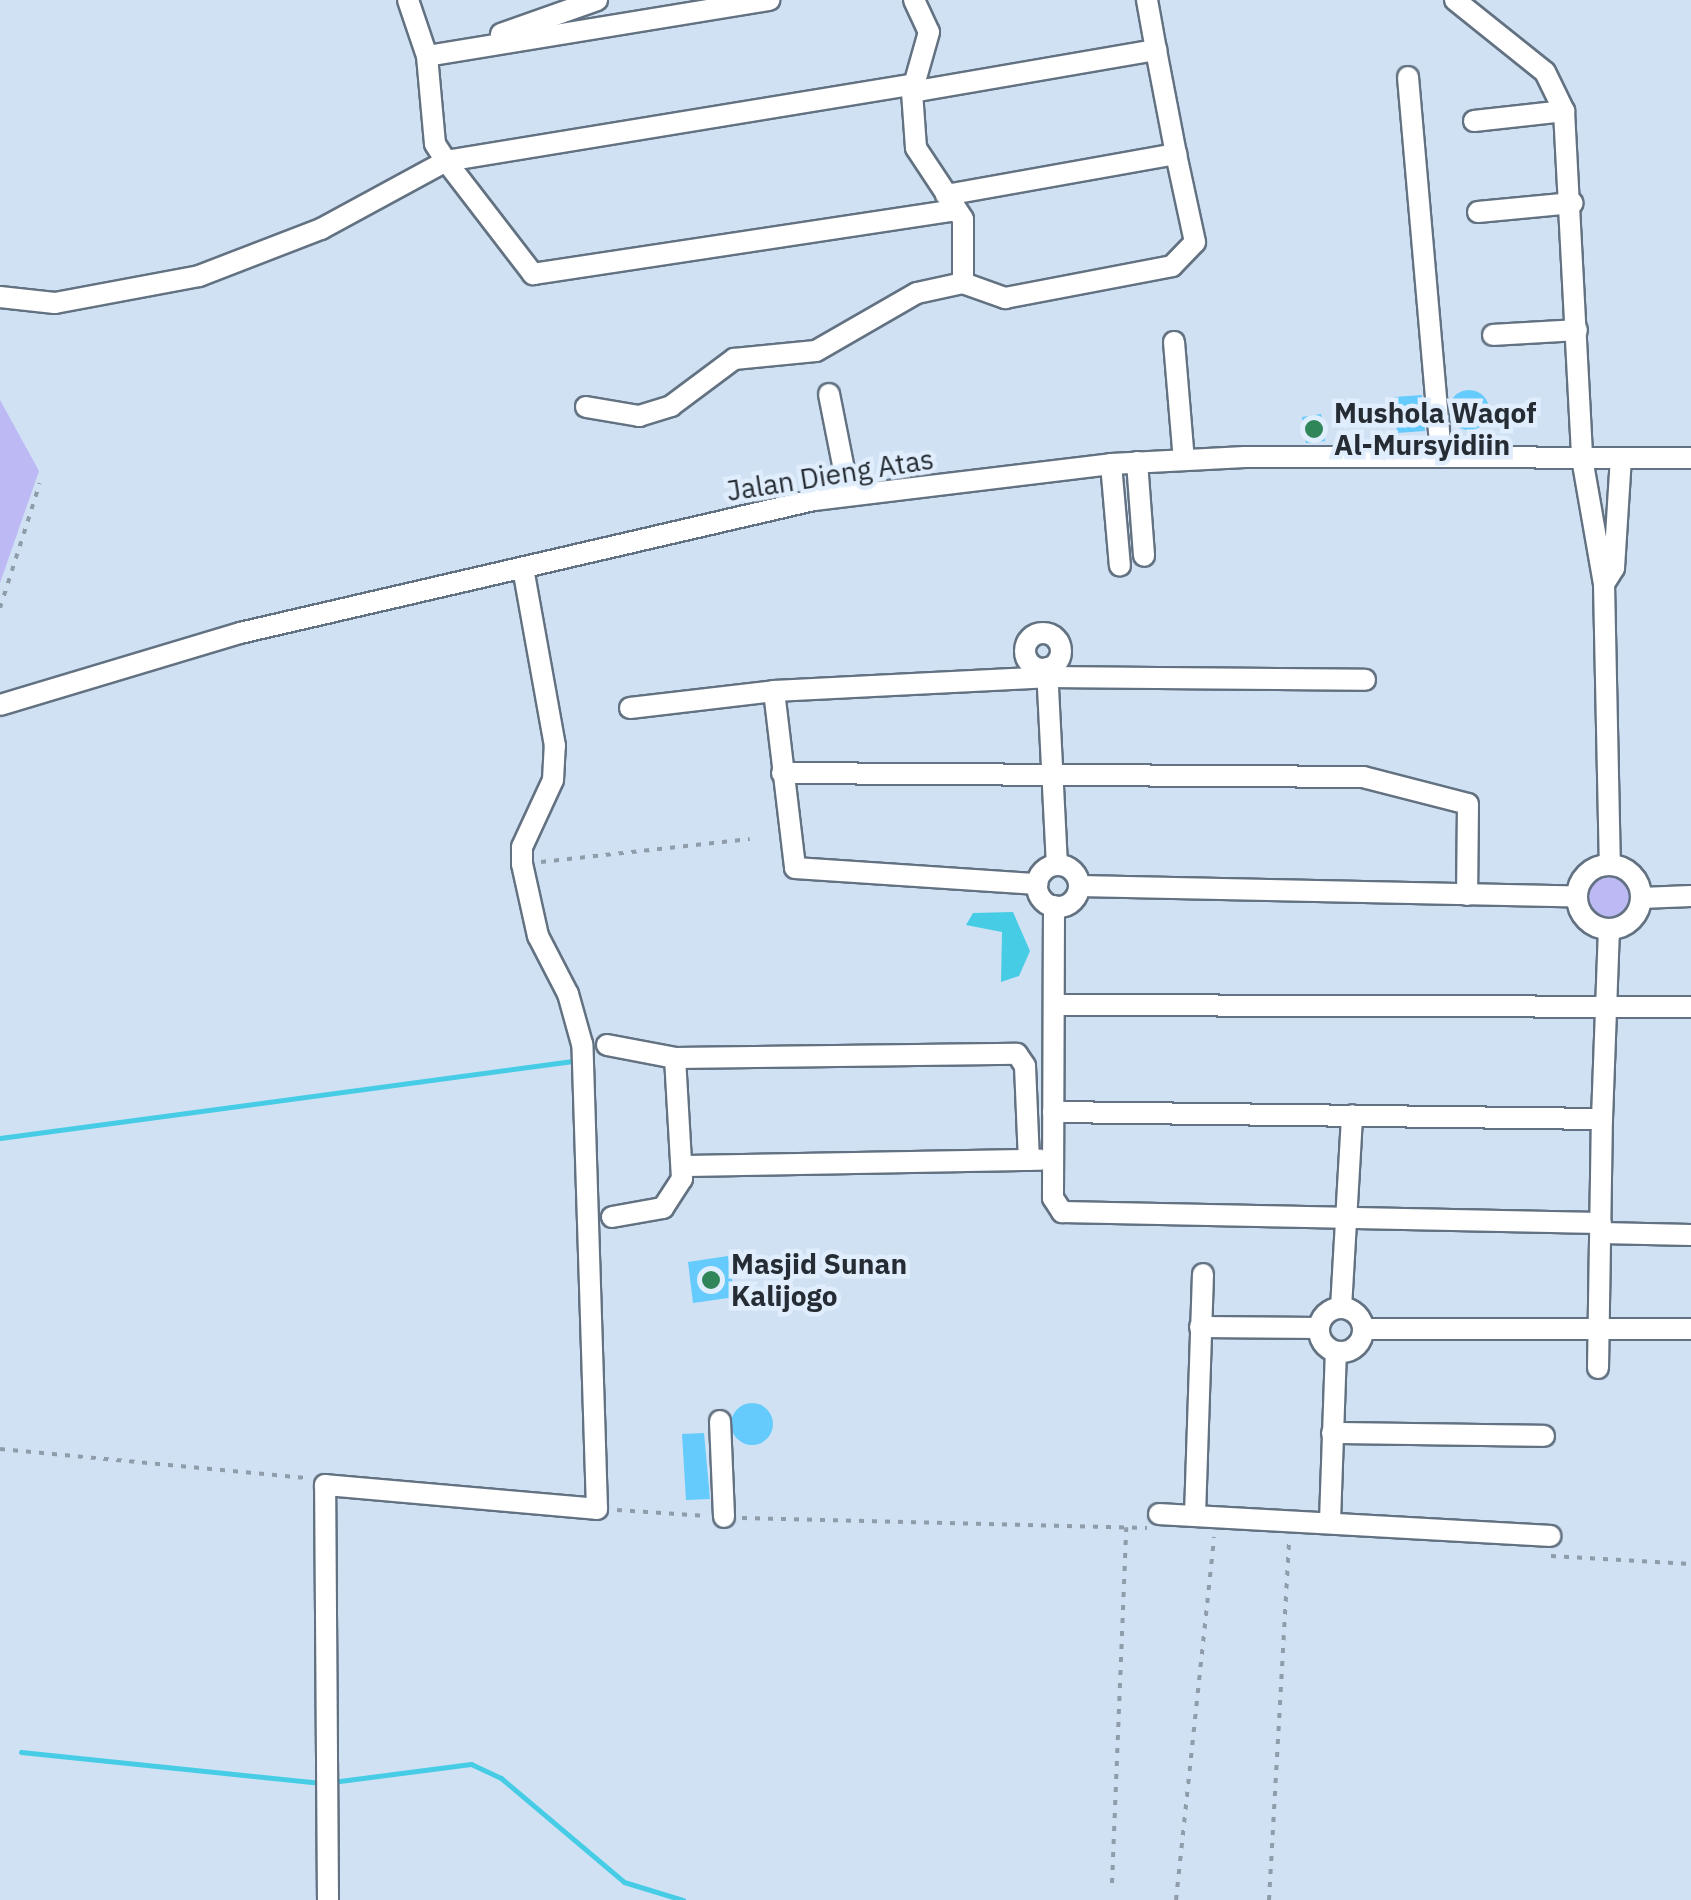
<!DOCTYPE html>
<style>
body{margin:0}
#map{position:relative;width:1691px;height:1900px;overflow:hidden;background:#d0e1f3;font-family:"IBM Plex Sans",sans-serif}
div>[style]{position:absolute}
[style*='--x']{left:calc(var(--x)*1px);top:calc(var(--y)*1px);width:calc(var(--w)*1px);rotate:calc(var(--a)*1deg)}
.green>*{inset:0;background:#bcb9f5}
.round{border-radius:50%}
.water>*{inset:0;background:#47cce6}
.stream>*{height:5px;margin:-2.5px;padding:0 2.5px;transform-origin:2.5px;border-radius:2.5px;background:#47cce6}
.building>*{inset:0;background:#64cbfc}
.path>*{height:4px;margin-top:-2px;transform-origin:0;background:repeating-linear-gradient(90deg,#8f9caa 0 5px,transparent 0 13px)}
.roads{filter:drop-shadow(2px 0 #637282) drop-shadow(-2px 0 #637282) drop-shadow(0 2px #637282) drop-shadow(0 -2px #637282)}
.minor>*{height:20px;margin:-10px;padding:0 10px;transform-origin:10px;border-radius:10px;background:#fff}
.minor>.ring{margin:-10px;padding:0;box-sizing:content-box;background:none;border:20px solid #fff;border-radius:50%}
.dots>*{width:28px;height:28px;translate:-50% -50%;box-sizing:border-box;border:5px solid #e0edfc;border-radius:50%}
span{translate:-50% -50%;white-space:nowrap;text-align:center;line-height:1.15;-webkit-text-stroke:9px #e0edfc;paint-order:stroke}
.poi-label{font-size:28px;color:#262c33;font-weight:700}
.left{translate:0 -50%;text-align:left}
.street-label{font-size:28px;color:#262c33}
</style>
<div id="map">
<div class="green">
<i style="clip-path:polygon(0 400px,39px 471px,0 583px)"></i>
<i class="round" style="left:1586px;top:875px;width:44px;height:44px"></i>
</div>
<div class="water">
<i style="clip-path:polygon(1013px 912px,1030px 951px,1019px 976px,1001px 982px,1002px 932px,966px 925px,973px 913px)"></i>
</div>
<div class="stream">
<i style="--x:0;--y:1138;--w:578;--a:-7.65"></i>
<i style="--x:21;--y:1752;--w:302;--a:5.9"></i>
<i style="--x:332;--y:1782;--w:140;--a:-7.4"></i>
<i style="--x:471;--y:1764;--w:33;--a:25"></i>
<i style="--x:501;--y:1778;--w:161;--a:40.2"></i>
<i style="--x:624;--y:1882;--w:62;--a:17"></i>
</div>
<div class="building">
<i class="round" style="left:1449px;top:390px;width:40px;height:40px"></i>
<i style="clip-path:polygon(1422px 395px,1425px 431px,1397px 433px,1394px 397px)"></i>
<i style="clip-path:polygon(1321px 414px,1325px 441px,1306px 443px,1302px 417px)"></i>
<i style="clip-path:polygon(728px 1256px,735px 1297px,693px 1303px,688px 1262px)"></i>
<i class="round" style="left:731px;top:1403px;width:42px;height:42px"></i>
<i style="clip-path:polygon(704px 1433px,710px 1499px,686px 1500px,682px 1434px)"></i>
</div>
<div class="path">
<i style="--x:0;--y:608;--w:131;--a:-72.3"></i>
<i style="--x:541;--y:862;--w:210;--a:-6.3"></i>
<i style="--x:0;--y:1449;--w:307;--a:5.4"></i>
<i style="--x:617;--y:1510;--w:90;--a:3.8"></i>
<i style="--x:742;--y:1518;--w:405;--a:1.4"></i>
<i style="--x:1551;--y:1556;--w:140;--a:3.3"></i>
<i style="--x:1112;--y:1883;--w:356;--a:-87.7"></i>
<i style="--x:1176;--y:1900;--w:365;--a:-84"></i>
<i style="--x:1269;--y:1900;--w:363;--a:-86.8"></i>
</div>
<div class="roads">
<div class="minor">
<i style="--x:408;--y:0;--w:59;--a:71.3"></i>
<i style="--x:427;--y:56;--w:347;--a:-9.3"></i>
<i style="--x:914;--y:0;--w:35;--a:65"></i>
<i style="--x:929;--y:32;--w:62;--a:105.8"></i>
<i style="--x:912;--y:92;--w:56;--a:85.9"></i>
<i style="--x:916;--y:148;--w:85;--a:56.5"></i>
<i style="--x:963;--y:219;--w:64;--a:90"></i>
<i style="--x:1455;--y:0;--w:115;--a:38.7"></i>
<i style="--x:1545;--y:72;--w:43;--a:64"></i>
<i style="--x:1564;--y:111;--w:347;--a:87"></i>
<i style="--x:1582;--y:458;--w:128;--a:80.1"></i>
<i style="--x:1604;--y:584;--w:281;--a:88.8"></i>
<i style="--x:501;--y:34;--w:102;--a:-19.5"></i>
<i style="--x:427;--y:56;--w:88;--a:84.8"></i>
<i style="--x:435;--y:144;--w:20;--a:57"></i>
<i style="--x:446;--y:161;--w:476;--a:-9.3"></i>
<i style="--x:1408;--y:77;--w:381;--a:85"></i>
<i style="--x:912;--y:92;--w:248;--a:-9.8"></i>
<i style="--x:1156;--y:50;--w:51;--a:-100.2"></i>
<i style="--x:1474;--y:121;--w:91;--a:-6.3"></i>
<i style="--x:946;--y:195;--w:234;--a:-10.1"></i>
<i style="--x:1176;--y:154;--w:106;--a:-100.9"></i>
<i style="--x:1478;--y:212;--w:95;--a:-5.4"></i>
<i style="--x:0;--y:297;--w:55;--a:6.2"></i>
<i style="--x:55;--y:303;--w:147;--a:-10.6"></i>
<i style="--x:199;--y:276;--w:131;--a:-21.1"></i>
<i style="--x:321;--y:229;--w:142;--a:-28.5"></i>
<i style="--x:446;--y:161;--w:143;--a:52.4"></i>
<i style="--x:533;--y:274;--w:428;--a:-8.6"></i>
<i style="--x:1493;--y:335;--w:84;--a:-3.4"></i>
<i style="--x:1174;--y:342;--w:118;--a:85.2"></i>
<i style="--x:829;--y:394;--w:103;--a:78.8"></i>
<i style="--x:586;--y:407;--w:54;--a:9.6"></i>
<i style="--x:639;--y:416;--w:34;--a:-17"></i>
<i style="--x:671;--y:406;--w:79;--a:-36.7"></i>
<i style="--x:734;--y:359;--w:82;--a:-5.6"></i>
<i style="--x:816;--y:351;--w:116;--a:-29.9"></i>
<i style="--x:917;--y:293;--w:47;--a:-12.3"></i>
<i style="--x:963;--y:283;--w:45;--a:19.7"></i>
<i style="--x:1005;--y:298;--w:170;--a:-10.8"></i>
<i style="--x:1172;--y:266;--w:33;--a:-46"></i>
<i style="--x:1195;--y:242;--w:90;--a:-102.2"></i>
<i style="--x:1137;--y:462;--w:94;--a:85.7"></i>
<i style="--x:1111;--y:464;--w:102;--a:85"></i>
<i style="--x:1604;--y:584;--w:19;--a:-58"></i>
<i style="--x:1614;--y:568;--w:110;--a:-86.4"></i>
<i class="ring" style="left:1025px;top:633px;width:16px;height:16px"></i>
<i style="--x:1047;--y:668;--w:197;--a:87.1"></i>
<i style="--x:774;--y:691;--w:178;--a:83.2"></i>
<i style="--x:795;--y:868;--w:243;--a:3.8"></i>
<i style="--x:0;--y:705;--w:251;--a:-16.7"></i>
<i style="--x:240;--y:633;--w:589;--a:-13.05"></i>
<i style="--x:814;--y:500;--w:299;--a:-6.9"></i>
<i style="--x:1111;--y:464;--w:134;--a:-3"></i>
<i style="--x:1245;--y:457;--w:446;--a:0.1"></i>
<i style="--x:630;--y:708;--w:145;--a:-6.7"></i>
<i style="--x:774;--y:691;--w:273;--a:-2.9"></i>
<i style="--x:1047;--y:677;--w:318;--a:0.5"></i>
<i style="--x:782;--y:773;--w:581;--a:0.39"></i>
<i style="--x:1363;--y:777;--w:108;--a:14.4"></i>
<i style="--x:1468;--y:804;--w:91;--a:90.6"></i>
<i class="ring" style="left:1577px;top:865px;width:44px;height:44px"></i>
<i class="ring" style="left:1037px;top:865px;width:22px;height:22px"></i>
<i style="--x:1079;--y:886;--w:498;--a:1.2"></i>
<i style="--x:1641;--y:898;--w:50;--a:-2.3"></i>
<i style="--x:1054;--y:906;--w:292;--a:90.2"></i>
<i style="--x:1053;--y:1198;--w:17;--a:57"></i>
<i style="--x:1062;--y:1212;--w:539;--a:1.17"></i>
<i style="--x:1054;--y:1005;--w:637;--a:0.18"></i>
<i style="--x:607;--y:1045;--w:69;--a:10.8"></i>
<i style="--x:675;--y:1058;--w:342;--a:-0.7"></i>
<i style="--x:1017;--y:1054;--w:14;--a:56"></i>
<i style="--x:1025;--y:1066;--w:94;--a:87.6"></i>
<i style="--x:1053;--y:1112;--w:549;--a:0.73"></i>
<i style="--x:1602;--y:1119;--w:190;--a:-87.9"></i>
<i style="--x:683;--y:1166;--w:358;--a:-1"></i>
<i style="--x:612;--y:1217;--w:52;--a:-10"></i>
<i style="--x:663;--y:1208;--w:35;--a:-57"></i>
<i style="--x:682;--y:1179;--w:121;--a:-93.3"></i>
<i style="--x:1601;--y:1233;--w:90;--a:1.3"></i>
<i class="ring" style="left:1319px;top:1308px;width:24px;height:24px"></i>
<i style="--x:1341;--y:1308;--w:193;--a:-86.7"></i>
<i style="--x:1200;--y:1327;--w:119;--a:0.5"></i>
<i style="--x:1363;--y:1329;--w:328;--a:0"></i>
<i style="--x:1598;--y:1368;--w:249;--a:-89.1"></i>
<i style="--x:720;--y:1421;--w:96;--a:87.6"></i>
<i style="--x:1332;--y:1433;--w:212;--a:0.8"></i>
<i style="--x:1159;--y:1514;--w:392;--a:3.2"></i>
<i style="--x:1195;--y:1515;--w:241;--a:-88.1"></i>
<i style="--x:1330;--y:1521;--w:169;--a:-88"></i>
<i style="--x:328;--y:1900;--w:415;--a:-90.4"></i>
<i style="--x:325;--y:1485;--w:273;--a:5"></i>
<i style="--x:597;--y:1509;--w:465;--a:-91.8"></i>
<i style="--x:582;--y:1044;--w:52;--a:-105.6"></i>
<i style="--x:568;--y:994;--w:65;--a:-117.3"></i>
<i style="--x:538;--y:936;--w:74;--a:-102.5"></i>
<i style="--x:522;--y:864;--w:17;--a:-90"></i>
<i style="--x:522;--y:847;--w:74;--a:-65.2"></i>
<i style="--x:553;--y:780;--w:34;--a:-87"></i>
<i style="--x:555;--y:746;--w:180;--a:-100.2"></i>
</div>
</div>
<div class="dots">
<i style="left:1314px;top:429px;background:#308659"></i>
<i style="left:711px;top:1280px;background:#308659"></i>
</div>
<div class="poi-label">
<span class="left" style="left:1334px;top:429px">Mushola Waqof<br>Al-Mursyidiin</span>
<span class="left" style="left:731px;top:1280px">Masjid Sunan<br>Kalijogo</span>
</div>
<div class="street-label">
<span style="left:830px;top:475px;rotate:-9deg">Jalan Dieng Atas</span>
</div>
</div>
